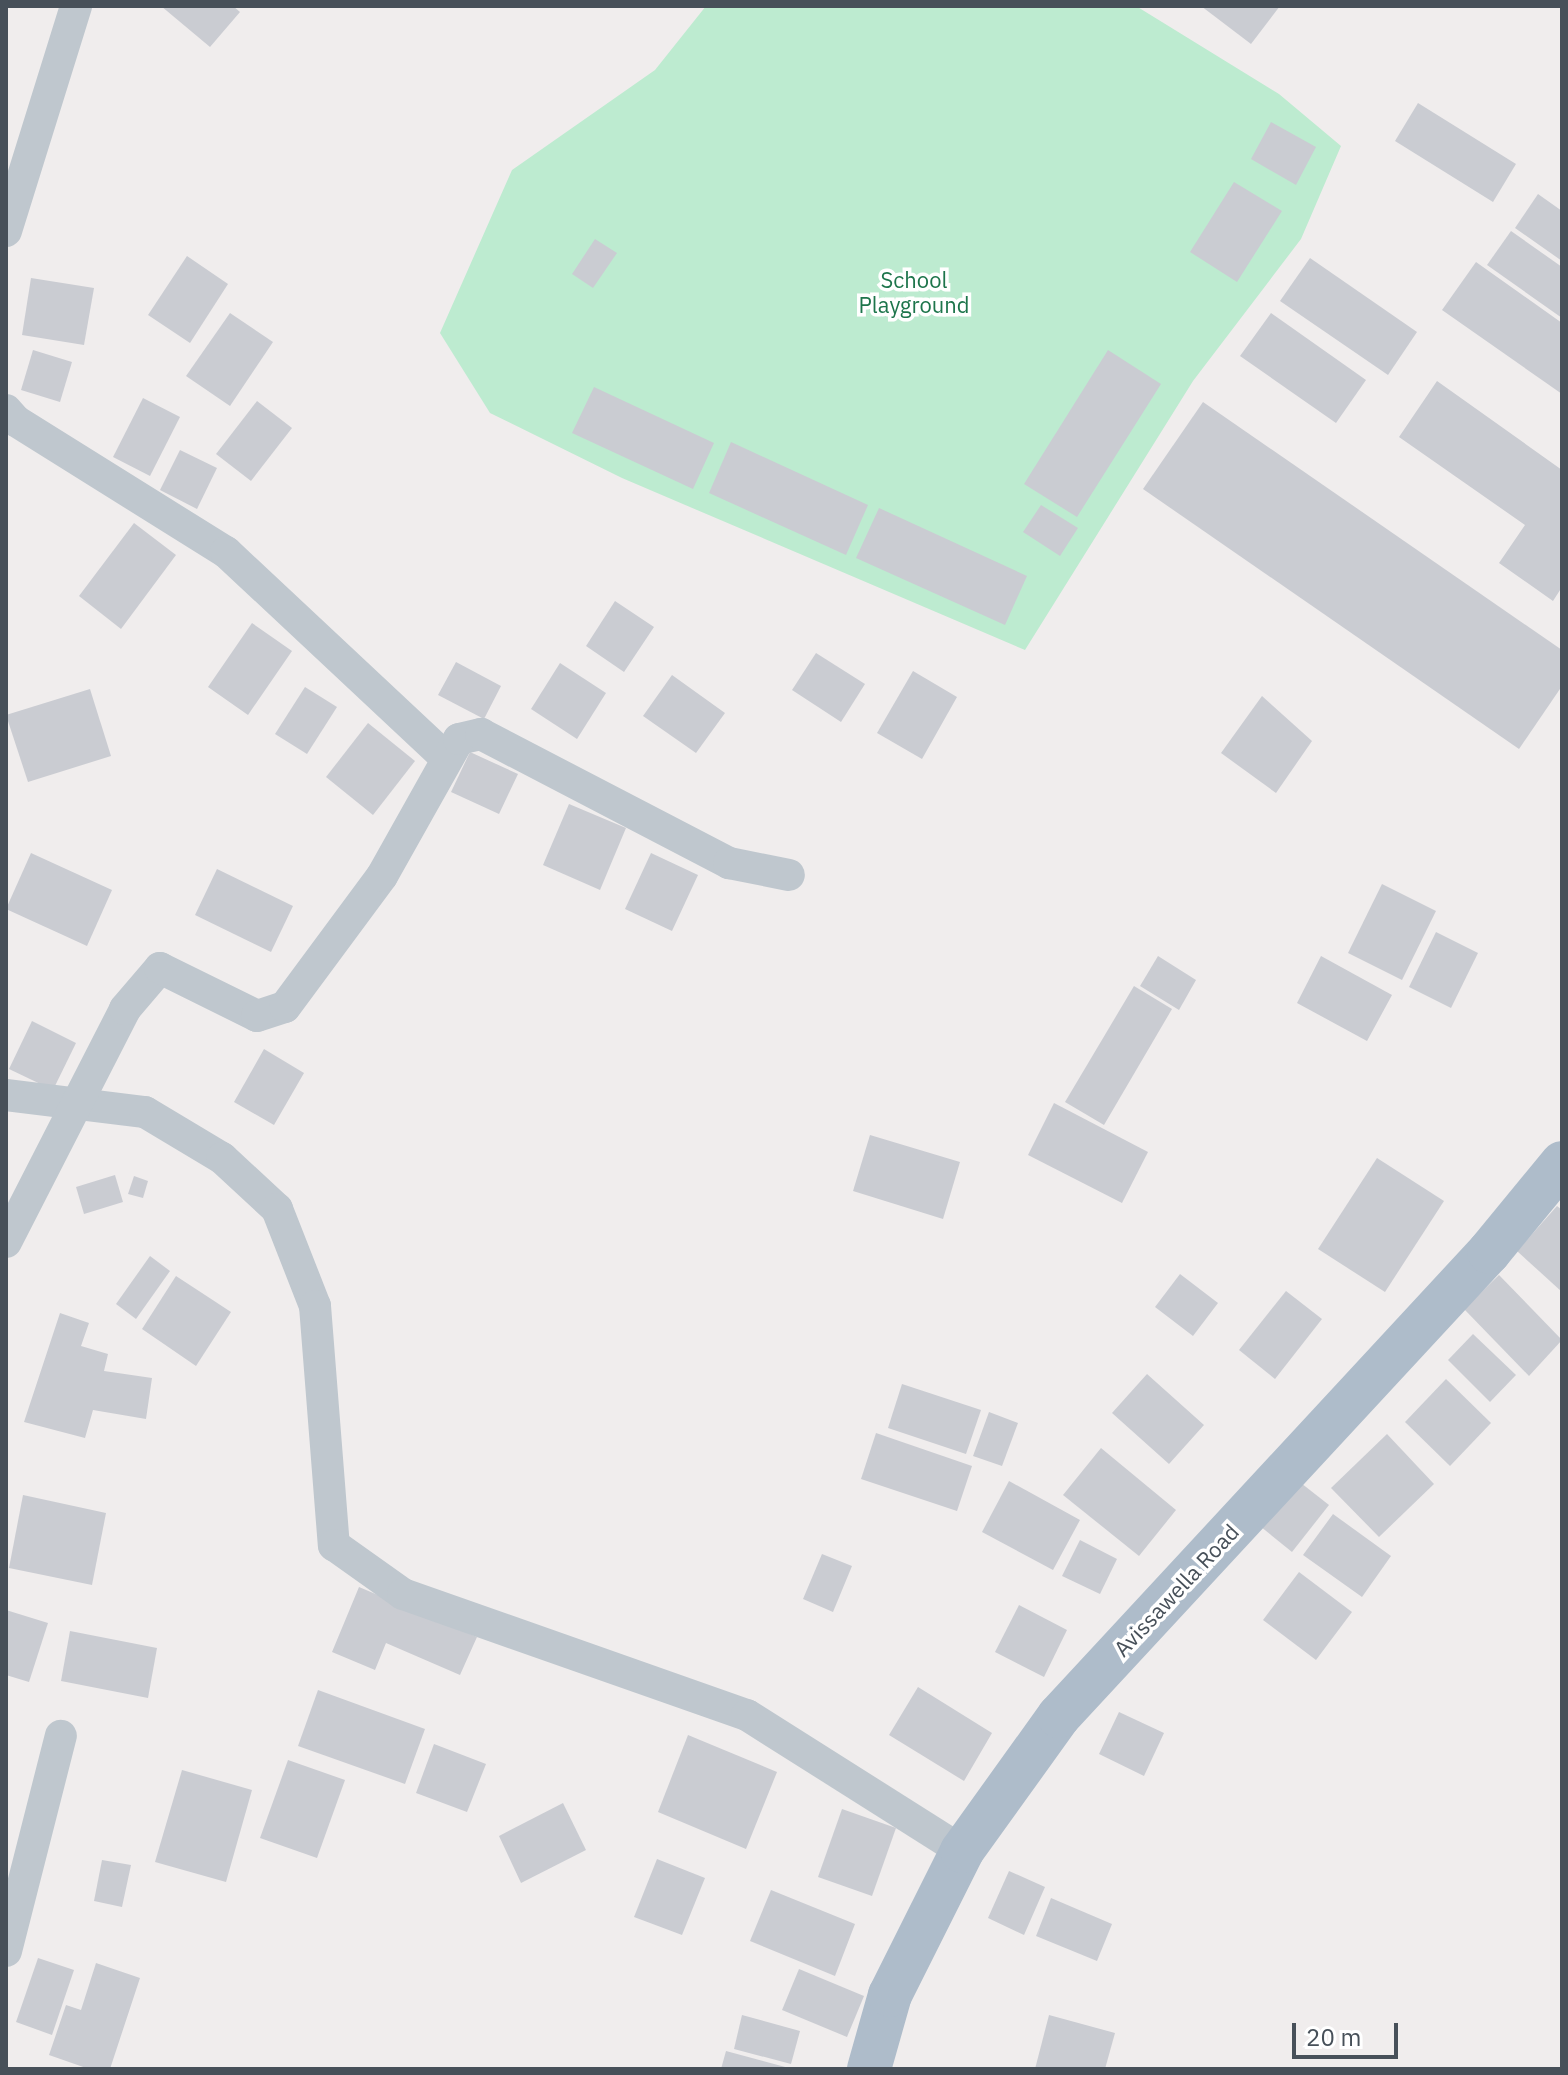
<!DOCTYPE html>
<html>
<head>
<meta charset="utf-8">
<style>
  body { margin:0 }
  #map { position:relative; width:1568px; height:2075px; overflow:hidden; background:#f0eded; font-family:"IBM Plex Sans",sans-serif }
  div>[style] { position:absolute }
  .green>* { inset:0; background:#bdebd0 }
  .building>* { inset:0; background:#caccd2 }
  .street>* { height:32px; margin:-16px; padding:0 16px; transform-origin:16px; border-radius:16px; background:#bfc7ce }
  .primary>* { height:44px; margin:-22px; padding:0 22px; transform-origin:22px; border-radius:22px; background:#aebcca }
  span { translate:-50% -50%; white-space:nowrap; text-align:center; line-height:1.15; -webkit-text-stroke:7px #fff; paint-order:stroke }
  .park-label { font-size:22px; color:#1d754b }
  .street-label { font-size:22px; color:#475059 }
  .frame { position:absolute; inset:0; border:8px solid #475059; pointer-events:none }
  .scale { position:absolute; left:1292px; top:2023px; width:106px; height:36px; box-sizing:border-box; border:4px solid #475059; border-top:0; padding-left:10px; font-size:24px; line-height:28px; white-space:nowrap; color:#475059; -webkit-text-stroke:6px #fff; paint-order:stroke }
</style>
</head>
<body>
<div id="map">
  <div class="green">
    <i style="clip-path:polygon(706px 6px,1136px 6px,1279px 94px,1341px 146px,1301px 239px,1193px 381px,1025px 650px,622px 478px,490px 413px,440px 333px,512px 170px,655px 70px)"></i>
  </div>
  <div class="building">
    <i style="clip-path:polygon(161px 6px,233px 6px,240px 12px,210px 47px)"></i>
    <i style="clip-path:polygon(1201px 6px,1280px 6px,1251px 44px)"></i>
    <i style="clip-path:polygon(1418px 103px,1516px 164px,1493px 202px,1395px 141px)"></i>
    <i style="clip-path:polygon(1271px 122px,1316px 147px,1296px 185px,1251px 159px)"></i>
    <i style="clip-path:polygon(1234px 182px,1282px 211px,1237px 282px,1190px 252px)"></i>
    <i style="clip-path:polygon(1538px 194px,1562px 211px,1562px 261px,1515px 228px)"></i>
    <i style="clip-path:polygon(1511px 231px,1562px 267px,1562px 318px,1487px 265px)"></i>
    <i style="clip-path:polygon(595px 239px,617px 253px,593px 288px,572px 274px)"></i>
    <i style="clip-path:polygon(187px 256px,228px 284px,190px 343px,148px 315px)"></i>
    <i style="clip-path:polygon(1310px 258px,1417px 332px,1388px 375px,1280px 301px)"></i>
    <i style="clip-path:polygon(1476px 262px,1562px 323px,1562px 394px,1442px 310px)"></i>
    <i style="clip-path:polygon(31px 278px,94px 288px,84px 345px,22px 335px)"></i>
    <i style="clip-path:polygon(230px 313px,273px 342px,230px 406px,186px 376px)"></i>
    <i style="clip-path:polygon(1271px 313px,1366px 380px,1336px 423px,1240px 356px)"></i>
    <i style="clip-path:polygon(33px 350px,72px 362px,60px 402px,21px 390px)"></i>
    <i style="clip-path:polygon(1108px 350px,1161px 384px,1077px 517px,1024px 484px)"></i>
    <i style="clip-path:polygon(1437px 381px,1562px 470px,1562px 587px,1553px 601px,1499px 563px,1525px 525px,1399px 437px)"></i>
    <i style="clip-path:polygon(594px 387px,714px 443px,693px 489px,572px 433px)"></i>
    <i style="clip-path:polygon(143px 398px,180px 417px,150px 476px,113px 457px)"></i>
    <i style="clip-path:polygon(257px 401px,292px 428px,251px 481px,216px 454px)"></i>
    <i style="clip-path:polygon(1203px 402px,1562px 650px,1562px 686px,1519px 749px,1143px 489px)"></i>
    <i style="clip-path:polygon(731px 442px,868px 505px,846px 555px,709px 493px)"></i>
    <i style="clip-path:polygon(180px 450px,217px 468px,197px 509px,160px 490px)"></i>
    <i style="clip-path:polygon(1041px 505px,1078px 528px,1060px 556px,1023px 532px)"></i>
    <i style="clip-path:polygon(879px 508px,1027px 576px,1005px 625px,856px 558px)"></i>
    <i style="clip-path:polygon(134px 523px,176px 555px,121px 629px,79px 596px)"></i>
    <i style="clip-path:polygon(615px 601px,654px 627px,624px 672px,586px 646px)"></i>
    <i style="clip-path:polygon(252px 623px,292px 651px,248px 715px,208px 687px)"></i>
    <i style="clip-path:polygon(816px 653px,865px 684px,841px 722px,792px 690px)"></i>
    <i style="clip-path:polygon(456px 662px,501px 686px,484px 719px,438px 695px)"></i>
    <i style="clip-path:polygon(560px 663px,606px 693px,577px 739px,531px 709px)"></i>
    <i style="clip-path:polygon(913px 671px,957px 697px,922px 759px,877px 733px)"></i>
    <i style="clip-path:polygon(672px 675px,725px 713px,696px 753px,643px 716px)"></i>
    <i style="clip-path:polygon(305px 687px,337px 707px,307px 754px,275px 734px)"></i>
    <i style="clip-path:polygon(90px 689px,111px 756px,28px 782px,6px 715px)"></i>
    <i style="clip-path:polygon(1262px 696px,1312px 741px,1276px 793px,1221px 753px)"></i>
    <i style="clip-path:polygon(368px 723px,415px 761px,373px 815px,326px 777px)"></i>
    <i style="clip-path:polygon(470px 752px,518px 774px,499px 814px,451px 792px)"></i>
    <i style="clip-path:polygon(569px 804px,626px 828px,600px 890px,543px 865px)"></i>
    <i style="clip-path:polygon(31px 853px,112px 890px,87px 946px,6px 909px)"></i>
    <i style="clip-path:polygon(651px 853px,698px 875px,672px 931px,625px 909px)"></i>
    <i style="clip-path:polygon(217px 869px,293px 906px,271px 952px,195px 915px)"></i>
    <i style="clip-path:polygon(1382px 884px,1436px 911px,1402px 980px,1348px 953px)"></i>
    <i style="clip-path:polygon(1436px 932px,1478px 953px,1451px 1008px,1409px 987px)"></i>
    <i style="clip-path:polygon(1158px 956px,1196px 980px,1179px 1010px,1140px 986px)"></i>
    <i style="clip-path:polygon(1321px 956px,1392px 995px,1367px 1041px,1297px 1003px)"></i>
    <i style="clip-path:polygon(1134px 986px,1172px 1009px,1104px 1125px,1065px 1102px)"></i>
    <i style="clip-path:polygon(32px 1021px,76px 1043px,53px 1090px,9px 1069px)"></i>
    <i style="clip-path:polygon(264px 1049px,304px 1073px,274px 1125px,234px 1102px)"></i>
    <i style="clip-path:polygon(1054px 1103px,1148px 1152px,1122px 1203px,1028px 1155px)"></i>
    <i style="clip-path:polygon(870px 1135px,960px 1162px,943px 1219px,853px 1191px)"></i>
    <i style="clip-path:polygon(1377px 1158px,1444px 1201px,1385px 1292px,1318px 1249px)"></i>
    <i style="clip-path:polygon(115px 1175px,123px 1202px,84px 1214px,76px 1187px)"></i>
    <i style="clip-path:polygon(134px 1176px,148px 1181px,143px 1198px,128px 1194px)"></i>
    <i style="clip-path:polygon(1557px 1206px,1562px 1210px,1562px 1292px,1517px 1251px)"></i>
    <i style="clip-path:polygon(150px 1256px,170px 1271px,136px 1319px,116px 1304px)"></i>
    <i style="clip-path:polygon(1180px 1274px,1218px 1303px,1193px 1336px,1155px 1307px)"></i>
    <i style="clip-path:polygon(1499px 1275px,1562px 1340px,1529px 1376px,1464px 1309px)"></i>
    <i style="clip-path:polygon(176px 1276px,231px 1312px,196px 1366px,142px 1329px)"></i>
    <i style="clip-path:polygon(1286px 1291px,1322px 1319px,1275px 1379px,1239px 1350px)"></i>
    <i style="clip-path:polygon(60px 1313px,89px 1323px,81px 1346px,108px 1354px,104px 1371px,152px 1378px,146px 1419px,93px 1410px,85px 1438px,24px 1422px)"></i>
    <i style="clip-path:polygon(1473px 1334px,1516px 1375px,1490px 1402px,1448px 1360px)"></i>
    <i style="clip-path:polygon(1147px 1374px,1204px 1425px,1169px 1464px,1112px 1413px)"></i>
    <i style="clip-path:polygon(1446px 1379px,1491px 1423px,1450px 1466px,1405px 1422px)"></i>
    <i style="clip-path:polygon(902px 1384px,981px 1410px,966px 1454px,888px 1428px)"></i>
    <i style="clip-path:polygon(989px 1412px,1018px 1423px,1002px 1466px,973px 1456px)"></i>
    <i style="clip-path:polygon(876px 1433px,972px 1466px,957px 1511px,861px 1479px)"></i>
    <i style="clip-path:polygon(1387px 1434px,1434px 1484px,1379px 1537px,1331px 1488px)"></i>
    <i style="clip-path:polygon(1101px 1448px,1176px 1510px,1139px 1556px,1063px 1495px)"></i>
    <i style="clip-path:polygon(1292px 1476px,1329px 1505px,1292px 1552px,1255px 1522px)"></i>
    <i style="clip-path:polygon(1009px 1481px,1080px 1520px,1053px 1570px,982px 1532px)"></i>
    <i style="clip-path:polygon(23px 1495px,106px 1513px,92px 1585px,9px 1568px)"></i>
    <i style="clip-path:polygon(1333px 1514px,1391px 1556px,1362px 1597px,1303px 1555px)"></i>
    <i style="clip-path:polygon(1080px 1540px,1117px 1559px,1100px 1594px,1062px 1576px)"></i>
    <i style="clip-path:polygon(822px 1554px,852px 1566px,833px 1612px,803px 1599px)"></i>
    <i style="clip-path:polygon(1299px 1572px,1352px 1612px,1316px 1660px,1263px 1620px)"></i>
    <i style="clip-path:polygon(359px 1587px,477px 1637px,460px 1675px,386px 1643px,375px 1670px,332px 1652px)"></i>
    <i style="clip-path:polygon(1019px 1605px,1067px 1630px,1044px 1677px,995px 1652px)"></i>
    <i style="clip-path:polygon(6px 1610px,48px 1623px,29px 1682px,6px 1675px)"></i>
    <i style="clip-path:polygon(70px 1631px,157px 1648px,148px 1698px,61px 1681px)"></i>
    <i style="clip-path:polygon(918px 1687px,992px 1733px,964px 1781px,889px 1735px)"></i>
    <i style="clip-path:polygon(318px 1690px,425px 1729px,405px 1784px,298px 1746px)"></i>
    <i style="clip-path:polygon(1119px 1712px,1164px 1733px,1144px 1776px,1099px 1754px)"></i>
    <i style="clip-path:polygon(688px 1735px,777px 1772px,746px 1849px,658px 1812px)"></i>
    <i style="clip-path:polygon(434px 1744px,486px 1764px,467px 1812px,416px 1793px)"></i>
    <i style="clip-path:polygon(288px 1760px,345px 1780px,317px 1858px,260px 1838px)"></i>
    <i style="clip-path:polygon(182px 1770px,252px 1790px,226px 1882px,155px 1862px)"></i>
    <i style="clip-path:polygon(563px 1803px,586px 1850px,521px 1883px,499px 1836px)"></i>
    <i style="clip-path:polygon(842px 1809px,896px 1828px,872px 1896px,818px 1877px)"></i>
    <i style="clip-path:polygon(657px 1859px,705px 1878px,682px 1935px,634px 1917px)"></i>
    <i style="clip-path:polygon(102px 1860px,131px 1865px,122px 1907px,94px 1901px)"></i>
    <i style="clip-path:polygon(1009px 1871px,1045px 1887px,1024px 1935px,988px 1918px)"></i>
    <i style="clip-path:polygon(771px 1890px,855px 1924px,835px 1976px,750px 1941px)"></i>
    <i style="clip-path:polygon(1051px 1898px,1112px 1924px,1097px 1961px,1036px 1936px)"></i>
    <i style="clip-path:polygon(38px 1958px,74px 1970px,52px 2035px,16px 2022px)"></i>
    <i style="clip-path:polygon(96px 1963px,140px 1978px,110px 2069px,89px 2069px,49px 2055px,66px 2005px,81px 2010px)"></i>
    <i style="clip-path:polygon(799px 1969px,864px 1996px,847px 2037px,782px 2010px)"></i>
    <i style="clip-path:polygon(742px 2015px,800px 2031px,791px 2064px,734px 2049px)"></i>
    <i style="clip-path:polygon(1049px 2015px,1115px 2033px,1105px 2069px,1035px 2069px)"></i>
    <i style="clip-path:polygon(726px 2051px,789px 2068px,789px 2069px,721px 2069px)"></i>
  </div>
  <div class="street">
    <i style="left:6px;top:231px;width:236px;rotate:-72.7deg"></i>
    <i style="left:6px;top:410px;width:15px;rotate:48deg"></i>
    <i style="left:16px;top:421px;width:248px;rotate:32deg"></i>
    <i style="left:226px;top:552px;width:301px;rotate:43.1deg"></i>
    <i style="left:6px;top:1095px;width:140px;rotate:7deg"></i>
    <i style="left:145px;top:1112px;width:90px;rotate:30.9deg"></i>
    <i style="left:222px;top:1158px;width:75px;rotate:42.8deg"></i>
    <i style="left:277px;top:1209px;width:104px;rotate:68.6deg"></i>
    <i style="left:315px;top:1306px;width:240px;rotate:85.5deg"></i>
    <i style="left:334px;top:1545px;width:85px;rotate:35.4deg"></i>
    <i style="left:403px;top:1594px;width:365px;rotate:19.4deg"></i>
    <i style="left:747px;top:1715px;width:254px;rotate:32.3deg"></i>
    <i style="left:6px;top:1242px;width:262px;rotate:-62.9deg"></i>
    <i style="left:125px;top:1009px;width:54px;rotate:-49.5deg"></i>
    <i style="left:160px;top:968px;width:108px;rotate:26.3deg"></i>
    <i style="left:257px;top:1016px;width:29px;rotate:-18deg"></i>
    <i style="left:285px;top:1007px;width:163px;rotate:-53.5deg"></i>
    <i style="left:382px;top:876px;width:157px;rotate:-60.7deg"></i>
    <i style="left:459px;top:739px;width:23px;rotate:-13deg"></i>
    <i style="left:481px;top:734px;width:280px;rotate:27.5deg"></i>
    <i style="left:729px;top:863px;width:61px;rotate:11.3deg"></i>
    <i style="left:6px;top:1951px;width:222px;rotate:-75.7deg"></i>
  </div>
  <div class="primary">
    <i style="left:869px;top:2069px;width:77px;rotate:-74.2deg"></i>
    <i style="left:890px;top:1995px;width:161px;rotate:-63.4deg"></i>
    <i style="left:962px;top:1851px;width:166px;rotate:-54.3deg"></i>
    <i style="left:1059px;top:1716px;width:633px;rotate:-47.18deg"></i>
    <i style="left:1489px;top:1252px;width:115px;rotate:-50.6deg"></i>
  </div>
  <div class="park-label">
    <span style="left:914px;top:292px">School<br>Playground</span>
  </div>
  <div class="street-label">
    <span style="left:1176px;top:1590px;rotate:-47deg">Avissawella Road</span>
  </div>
  <div class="frame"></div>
  <div class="scale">20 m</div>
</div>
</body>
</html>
